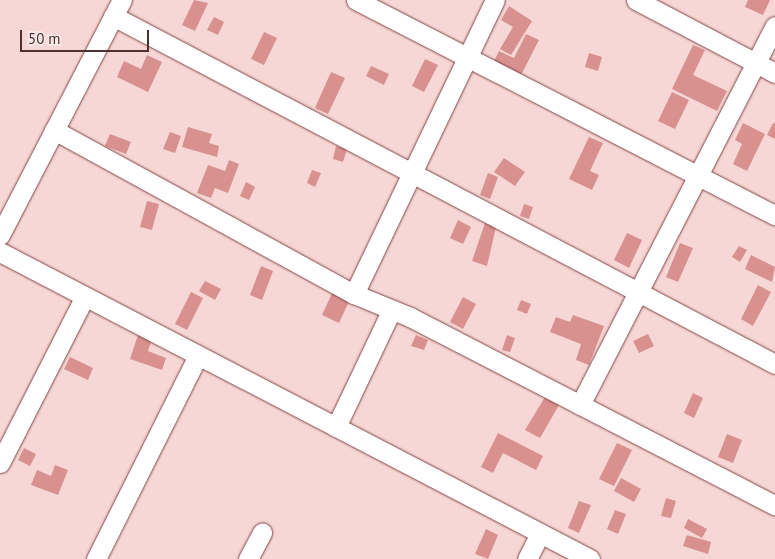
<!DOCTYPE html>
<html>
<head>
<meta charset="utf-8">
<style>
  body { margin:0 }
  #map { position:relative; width:775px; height:559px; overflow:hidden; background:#f6d7d5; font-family:"PT Sans",sans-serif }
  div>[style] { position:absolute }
  .building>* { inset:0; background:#d8918f }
  .roads { filter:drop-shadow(0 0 1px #844445) drop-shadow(0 0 1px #844445) }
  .street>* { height:19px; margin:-9.5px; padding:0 9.5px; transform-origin:9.5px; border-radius:9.5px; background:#fff }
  span { translate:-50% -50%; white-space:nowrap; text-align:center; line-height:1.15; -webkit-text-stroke:4px #f8e8e7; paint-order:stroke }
  .scale { position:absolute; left:20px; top:30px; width:129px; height:22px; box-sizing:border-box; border:2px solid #4d302f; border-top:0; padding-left:6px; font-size:15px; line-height:18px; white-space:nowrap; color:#4d302f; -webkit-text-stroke:4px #f8e8e7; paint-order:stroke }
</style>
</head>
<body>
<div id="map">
  <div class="building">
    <i style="clip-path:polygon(194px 0,208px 3px,195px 31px,182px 25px)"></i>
    <i style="clip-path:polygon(748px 0,770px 0,763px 15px,745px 7px)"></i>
    <i style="clip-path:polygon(509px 6px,532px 21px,511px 55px,500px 49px,513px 27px,501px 20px)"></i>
    <i style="clip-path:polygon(214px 17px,224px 22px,218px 35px,207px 30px)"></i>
    <i style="clip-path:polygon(264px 32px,277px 38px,264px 65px,251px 59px)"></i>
    <i style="clip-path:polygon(526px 34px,539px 40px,520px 77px,493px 63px,499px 51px,514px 58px)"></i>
    <i style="clip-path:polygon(693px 45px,705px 50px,693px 75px,727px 91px,717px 111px,672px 89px)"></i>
    <i style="clip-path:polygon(589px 53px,602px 57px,598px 71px,585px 67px)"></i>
    <i style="clip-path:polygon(147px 55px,162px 62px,148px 92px,117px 77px,124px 61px,141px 69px)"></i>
    <i style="clip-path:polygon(425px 59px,438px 65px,424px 92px,412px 86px)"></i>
    <i style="clip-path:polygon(371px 66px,389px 74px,384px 85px,366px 76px)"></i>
    <i style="clip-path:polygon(331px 72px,345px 78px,328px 114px,315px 108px)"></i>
    <i style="clip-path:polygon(672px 92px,689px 100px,675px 129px,658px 121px)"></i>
    <i style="clip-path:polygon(743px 123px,765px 134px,747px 171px,733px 164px,742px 144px,735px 140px)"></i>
    <i style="clip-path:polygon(773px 123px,775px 124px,775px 139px,767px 135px)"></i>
    <i style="clip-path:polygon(188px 127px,212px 134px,209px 143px,219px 146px,217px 157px,182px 147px)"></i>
    <i style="clip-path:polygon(170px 132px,181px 136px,175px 153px,163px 149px)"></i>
    <i style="clip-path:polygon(110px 134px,131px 142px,126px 154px,105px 146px)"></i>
    <i style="clip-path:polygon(589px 137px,603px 143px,590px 171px,599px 175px,592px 190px,569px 179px)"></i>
    <i style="clip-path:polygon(336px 146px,347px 149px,343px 162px,333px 159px)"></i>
    <i style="clip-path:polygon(504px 158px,525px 172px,515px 186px,494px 172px)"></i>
    <i style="clip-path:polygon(229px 160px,239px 164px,228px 193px,215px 188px,211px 198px,197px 193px,208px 165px,225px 171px)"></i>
    <i style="clip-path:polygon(312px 170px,321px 173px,315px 187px,307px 183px)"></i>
    <i style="clip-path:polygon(488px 173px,498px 177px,490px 199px,480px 195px)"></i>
    <i style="clip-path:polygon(246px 182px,255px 187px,249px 200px,240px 196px)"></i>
    <i style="clip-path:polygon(147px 201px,159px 204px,152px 230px,140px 227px)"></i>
    <i style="clip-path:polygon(524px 204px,533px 207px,529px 219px,520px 216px)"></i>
    <i style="clip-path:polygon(458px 220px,471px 227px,463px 244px,450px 238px)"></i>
    <i style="clip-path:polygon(485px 223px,496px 227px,487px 266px,472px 261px)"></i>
    <i style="clip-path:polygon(627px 233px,642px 240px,629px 268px,614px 260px)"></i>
    <i style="clip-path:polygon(680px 243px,693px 248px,678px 282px,666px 277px)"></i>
    <i style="clip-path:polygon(739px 246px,747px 250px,740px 262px,732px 257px)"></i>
    <i style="clip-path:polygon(751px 255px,775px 267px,772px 282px,745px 269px)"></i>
    <i style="clip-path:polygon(261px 266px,273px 271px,262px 300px,250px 295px)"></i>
    <i style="clip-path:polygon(205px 281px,221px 289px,215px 300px,199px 291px)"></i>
    <i style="clip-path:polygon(758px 285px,771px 292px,753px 326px,741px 319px)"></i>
    <i style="clip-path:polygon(334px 289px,351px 297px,339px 323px,322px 315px)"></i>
    <i style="clip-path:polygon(191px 292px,203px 298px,187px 330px,175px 324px)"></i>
    <i style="clip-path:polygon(463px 297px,476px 304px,463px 329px,450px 322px)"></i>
    <i style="clip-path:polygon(521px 300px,531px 304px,527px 314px,517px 310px)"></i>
    <i style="clip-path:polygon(573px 315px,604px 326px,589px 365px,576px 360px,581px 344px,550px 332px,556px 317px,570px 322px)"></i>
    <i style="clip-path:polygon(648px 334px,654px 346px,639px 353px,633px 341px)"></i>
    <i style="clip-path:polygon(138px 335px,152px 339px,148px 351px,166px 358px,162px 370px,130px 359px)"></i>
    <i style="clip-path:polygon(416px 335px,428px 340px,424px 350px,411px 346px)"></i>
    <i style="clip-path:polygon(507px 335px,515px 338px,510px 352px,502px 350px)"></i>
    <i style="clip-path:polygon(70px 357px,93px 368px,88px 380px,64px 369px)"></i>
    <i style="clip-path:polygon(693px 393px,703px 398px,694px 418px,684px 413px)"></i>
    <i style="clip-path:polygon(545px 397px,559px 405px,540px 438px,525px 430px)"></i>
    <i style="clip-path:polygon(498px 433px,543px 456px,536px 470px,503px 453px,493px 473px,481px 467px)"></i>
    <i style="clip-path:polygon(727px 434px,742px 440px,733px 463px,718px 457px)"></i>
    <i style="clip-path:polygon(617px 443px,632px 450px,614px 486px,599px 479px)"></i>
    <i style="clip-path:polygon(24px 448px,36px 454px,30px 466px,18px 460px)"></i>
    <i style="clip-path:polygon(55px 465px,68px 470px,58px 495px,31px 485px,37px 470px,51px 476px)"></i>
    <i style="clip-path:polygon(621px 478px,641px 489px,634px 502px,614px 491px)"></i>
    <i style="clip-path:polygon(666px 498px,676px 501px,671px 518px,661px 516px)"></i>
    <i style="clip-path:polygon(579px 501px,591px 505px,579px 533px,568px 528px)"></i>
    <i style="clip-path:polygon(615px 510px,626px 514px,618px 534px,607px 529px)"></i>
    <i style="clip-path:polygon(688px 519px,707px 529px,702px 538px,684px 528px)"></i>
    <i style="clip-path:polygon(486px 529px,498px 535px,488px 559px,475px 554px)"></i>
    <i style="clip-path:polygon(687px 535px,711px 542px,708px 554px,683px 546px)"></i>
  </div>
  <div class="roads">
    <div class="street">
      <i style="left:356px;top:0;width:471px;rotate:27.2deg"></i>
      <i style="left:636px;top:0;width:157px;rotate:27.7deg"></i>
      <i style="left:113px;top:16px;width:748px;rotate:27.73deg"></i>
      <i style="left:54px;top:130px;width:342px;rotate:28.7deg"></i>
      <i style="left:354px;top:294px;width:61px;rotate:22.3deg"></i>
      <i style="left:410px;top:317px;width:411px;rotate:27.3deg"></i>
      <i style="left:0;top:235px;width:265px;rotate:-62.6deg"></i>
      <i style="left:0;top:252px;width:665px;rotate:27.49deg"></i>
      <i style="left:354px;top:294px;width:326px;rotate:-64.4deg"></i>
      <i style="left:580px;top:405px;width:426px;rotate:-62.8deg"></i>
      <i style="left:336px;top:427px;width:128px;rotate:-64.6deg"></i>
      <i style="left:0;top:463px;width:187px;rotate:-63deg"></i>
      <i style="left:96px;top:559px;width:228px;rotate:-63.4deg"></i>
      <i style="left:248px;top:559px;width:30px;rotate:-62deg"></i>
      <i style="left:527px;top:559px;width:29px;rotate:-63deg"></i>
    </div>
  </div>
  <div class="scale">50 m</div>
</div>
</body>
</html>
